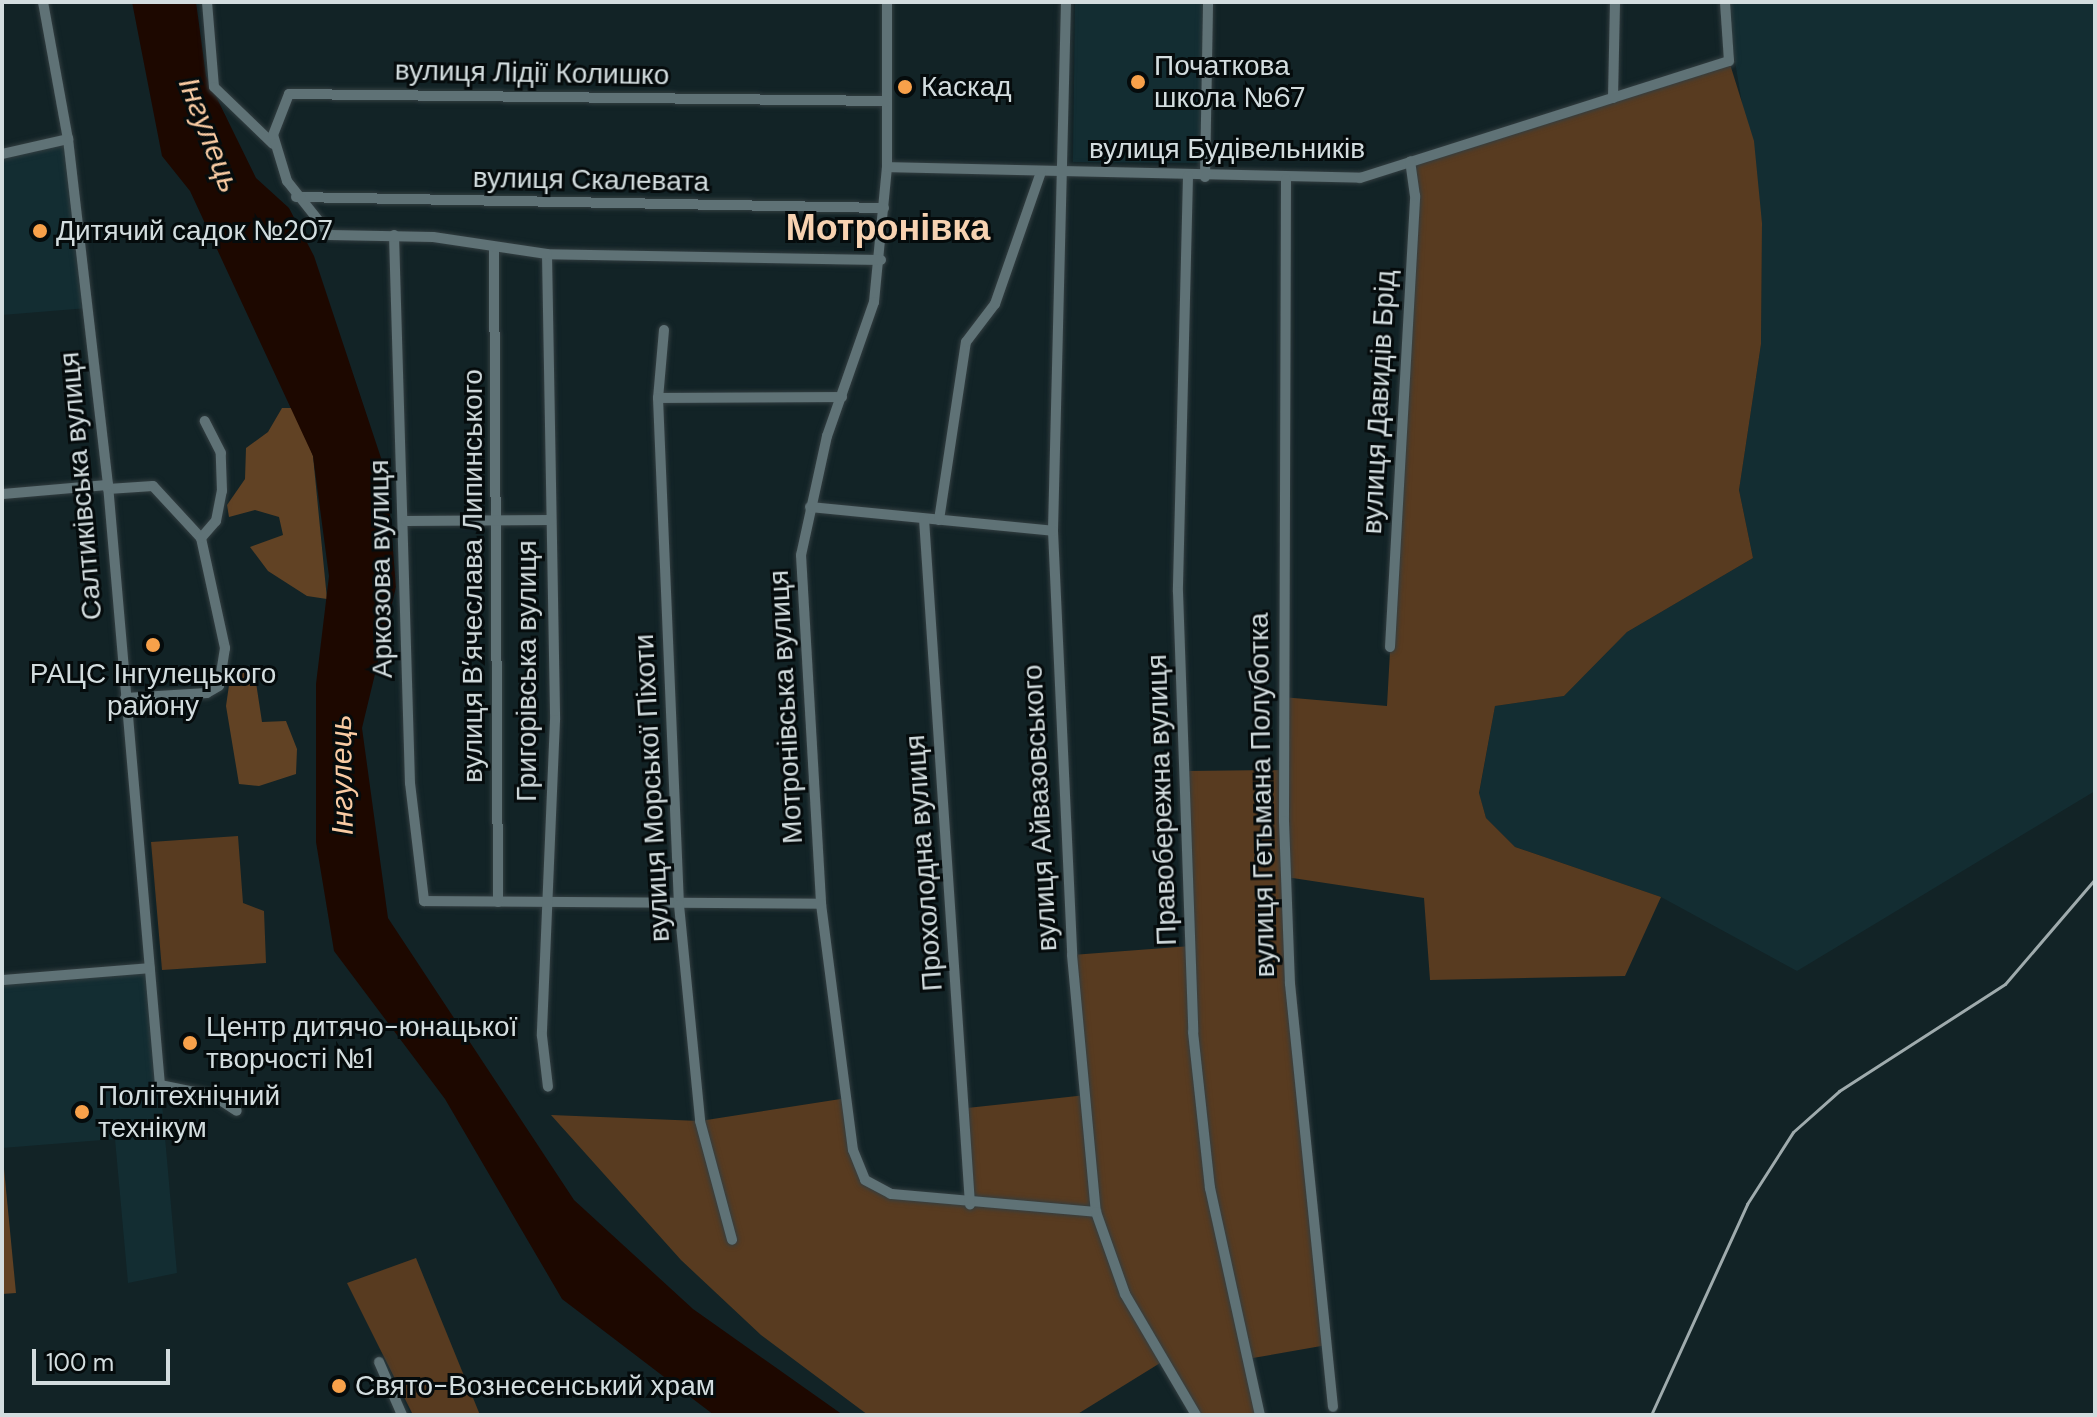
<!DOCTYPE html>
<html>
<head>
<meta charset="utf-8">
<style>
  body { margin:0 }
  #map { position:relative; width:2097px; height:1417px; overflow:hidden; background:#122326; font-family:"DM Sans",sans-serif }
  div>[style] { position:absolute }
  .built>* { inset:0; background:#132d32 }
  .green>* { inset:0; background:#583b20 }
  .forest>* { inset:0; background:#614224 }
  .water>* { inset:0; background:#1d0800 }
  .roads { filter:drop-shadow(0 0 2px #333e41) drop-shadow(0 0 2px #333e41) }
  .minor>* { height:10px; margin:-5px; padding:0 5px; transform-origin:5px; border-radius:5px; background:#5f7276 }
  .rail>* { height:3px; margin:-1.5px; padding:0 1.5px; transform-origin:1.5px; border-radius:1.5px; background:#9fabad }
  .dots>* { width:22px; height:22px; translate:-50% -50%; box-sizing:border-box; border:4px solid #050b0c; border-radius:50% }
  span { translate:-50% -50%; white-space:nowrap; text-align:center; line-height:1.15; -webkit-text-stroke:6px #050b0c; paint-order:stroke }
  .poi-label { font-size:28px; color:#d3dddf }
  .left { translate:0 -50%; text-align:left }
  .street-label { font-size:28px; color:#d3dddf }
  .water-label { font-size:30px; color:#f9cba3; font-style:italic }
  .district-label { font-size:36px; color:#f7d2b1; font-weight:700 }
  .frame { position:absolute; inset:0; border:4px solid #d3dddf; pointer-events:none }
  .scale { position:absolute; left:32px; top:1349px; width:138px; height:36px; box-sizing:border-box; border:4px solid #d3dddf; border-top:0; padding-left:10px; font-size:24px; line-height:28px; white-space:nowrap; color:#d3dddf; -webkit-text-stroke:6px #050b0c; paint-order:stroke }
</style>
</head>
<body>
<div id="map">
  <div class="built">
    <i style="clip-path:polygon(1075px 2px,1203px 2px,1201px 163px,1073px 162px)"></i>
    <i style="clip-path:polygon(1725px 2px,2095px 2px,2095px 791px,1797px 971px,1661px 897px,1515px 847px,1486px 818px,1479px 794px,1495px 706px,1564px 696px,1627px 632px,1753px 558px,1739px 490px,1761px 344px,1762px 223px)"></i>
    <i style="clip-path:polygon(68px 139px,88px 308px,2px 315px,2px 154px)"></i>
    <i style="clip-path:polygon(150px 968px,177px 1273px,128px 1283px,115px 1139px,2px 1148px,2px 980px)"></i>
  </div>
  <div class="green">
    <i style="clip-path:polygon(1729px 61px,1754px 141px,1762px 223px,1761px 344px,1739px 490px,1753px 558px,1627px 632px,1564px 696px,1495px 706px,1479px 793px,1486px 818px,1515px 847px,1661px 897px,1625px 976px,1430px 980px,1424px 898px,1286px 877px,1327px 1345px,1247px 1359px,1260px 1415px,1196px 1415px,1165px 1360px,1076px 1415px,868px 1415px,761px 1335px,681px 1260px,551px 1115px,700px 1121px,847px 1098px,856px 1164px,874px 1187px,970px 1204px,967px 1108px,1086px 1095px,1072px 955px,1191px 946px,1185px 771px,1283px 770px,1282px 697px,1387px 706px,1415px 196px,1410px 161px)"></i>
    <i style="clip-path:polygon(238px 836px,243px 903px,264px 911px,266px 963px,162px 970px,151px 842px)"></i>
    <i style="clip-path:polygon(416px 1258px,480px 1415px,413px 1415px,347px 1283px)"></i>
  </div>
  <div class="forest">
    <i style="clip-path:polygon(282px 408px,296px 408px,313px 456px,327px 599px,307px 596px,268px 571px,250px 547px,283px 535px,279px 517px,255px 510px,229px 517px,227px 505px,245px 479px,246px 448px,268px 432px)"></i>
    <i style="clip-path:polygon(245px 671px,255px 676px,262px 722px,286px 721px,297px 749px,296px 774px,259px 786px,239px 784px,226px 706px,230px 678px)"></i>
    <i style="clip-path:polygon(2px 1148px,16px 1293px,2px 1294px)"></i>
  </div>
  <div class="water">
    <i style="clip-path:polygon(132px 2px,196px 2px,206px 76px,256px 178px,289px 208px,314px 256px,387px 476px,396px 587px,362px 728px,388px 918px,574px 1200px,693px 1309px,843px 1415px,714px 1415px,562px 1299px,445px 1099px,334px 951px,316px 842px,316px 684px,329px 576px,313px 456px,190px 191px,162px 156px)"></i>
  </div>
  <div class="roads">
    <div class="minor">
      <i style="left:43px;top:2px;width:139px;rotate:79.7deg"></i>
      <i style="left:68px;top:139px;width:348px;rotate:83.4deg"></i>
      <i style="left:108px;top:485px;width:602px;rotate:85.05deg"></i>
      <i style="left:160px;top:1085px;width:55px;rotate:11.5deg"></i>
      <i style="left:214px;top:1096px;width:27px;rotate:33deg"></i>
      <i style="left:207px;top:2px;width:85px;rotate:85.3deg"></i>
      <i style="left:214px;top:87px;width:82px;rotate:44deg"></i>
      <i style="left:887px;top:2px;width:165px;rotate:90deg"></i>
      <i style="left:887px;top:167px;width:136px;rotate:95.5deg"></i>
      <i style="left:874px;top:302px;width:142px;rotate:109.3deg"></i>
      <i style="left:827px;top:436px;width:122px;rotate:102.3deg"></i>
      <i style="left:801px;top:555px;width:350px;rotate:86.7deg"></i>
      <i style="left:821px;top:904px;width:248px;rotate:82.6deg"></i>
      <i style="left:853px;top:1150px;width:32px;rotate:68deg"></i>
      <i style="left:865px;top:1180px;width:30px;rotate:28deg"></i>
      <i style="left:891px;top:1194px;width:206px;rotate:5deg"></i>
      <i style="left:1066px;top:2px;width:529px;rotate:91.41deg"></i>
      <i style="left:1053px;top:531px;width:424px;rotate:87.4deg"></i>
      <i style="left:1072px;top:955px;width:258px;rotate:84.7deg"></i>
      <i style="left:1096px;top:1212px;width:87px;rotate:70.5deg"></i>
      <i style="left:1125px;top:1294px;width:140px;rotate:59.6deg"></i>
      <i style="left:1613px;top:98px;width:96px;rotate:-88.8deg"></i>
      <i style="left:2px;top:154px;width:68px;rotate:-12.8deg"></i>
      <i style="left:887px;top:167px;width:473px;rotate:1.3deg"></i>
      <i style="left:1360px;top:178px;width:387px;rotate:-17.6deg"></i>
      <i style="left:1729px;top:61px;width:59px;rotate:-93.9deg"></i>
      <i style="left:1188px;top:176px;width:416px;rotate:91.4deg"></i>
      <i style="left:1178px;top:592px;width:440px;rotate:88deg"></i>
      <i style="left:1193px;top:1032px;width:157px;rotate:83.8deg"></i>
      <i style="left:1210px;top:1188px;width:232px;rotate:77.6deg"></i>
      <i style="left:1205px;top:177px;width:175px;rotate:-89deg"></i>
      <i style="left:1286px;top:179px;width:642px;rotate:90.18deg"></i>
      <i style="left:1284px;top:821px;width:163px;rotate:87.9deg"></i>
      <i style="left:1290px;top:984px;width:425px;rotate:84.2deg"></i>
      <i style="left:296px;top:197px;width:588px;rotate:1.07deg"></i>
      <i style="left:394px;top:235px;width:548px;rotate:88.33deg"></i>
      <i style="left:410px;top:783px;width:119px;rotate:83.2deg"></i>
      <i style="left:424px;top:901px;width:397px;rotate:0.4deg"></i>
      <i style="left:494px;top:249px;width:653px;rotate:89.65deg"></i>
      <i style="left:547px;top:254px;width:466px;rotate:89deg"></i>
      <i style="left:555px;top:720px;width:316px;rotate:92.4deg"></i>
      <i style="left:542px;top:1036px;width:51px;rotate:83.3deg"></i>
      <i style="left:881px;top:260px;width:334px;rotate:-179deg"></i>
      <i style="left:547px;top:254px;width:115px;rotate:-171.5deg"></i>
      <i style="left:433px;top:237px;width:103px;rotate:-178.9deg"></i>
      <i style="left:330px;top:235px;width:69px;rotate:-128.5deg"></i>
      <i style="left:287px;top:181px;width:48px;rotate:-106.9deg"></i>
      <i style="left:273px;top:135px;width:44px;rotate:-68.7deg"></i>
      <i style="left:289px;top:94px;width:597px;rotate:0.67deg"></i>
      <i style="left:664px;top:330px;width:68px;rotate:95deg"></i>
      <i style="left:658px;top:398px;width:507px;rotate:87.63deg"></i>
      <i style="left:679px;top:905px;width:217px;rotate:84.4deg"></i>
      <i style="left:700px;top:1121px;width:123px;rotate:74.9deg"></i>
      <i style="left:658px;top:398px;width:184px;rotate:-0.3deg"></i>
      <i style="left:108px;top:489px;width:45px;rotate:-3.8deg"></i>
      <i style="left:153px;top:486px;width:71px;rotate:47.3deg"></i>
      <i style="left:201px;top:538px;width:113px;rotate:77.7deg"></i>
      <i style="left:225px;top:648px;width:38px;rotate:99deg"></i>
      <i style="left:219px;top:686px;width:14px;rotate:150deg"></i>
      <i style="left:207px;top:693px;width:82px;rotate:176.5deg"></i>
      <i style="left:2px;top:494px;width:106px;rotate:-4.9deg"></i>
      <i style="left:810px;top:507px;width:244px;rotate:5.6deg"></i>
      <i style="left:924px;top:519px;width:687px;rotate:86.16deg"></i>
      <i style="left:939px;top:520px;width:180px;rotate:-81.4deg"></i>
      <i style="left:966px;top:342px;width:48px;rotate:-52.7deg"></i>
      <i style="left:995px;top:304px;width:140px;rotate:-70.8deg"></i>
      <i style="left:406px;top:521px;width:145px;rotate:-0.4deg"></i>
      <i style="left:201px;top:538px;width:23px;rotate:-49deg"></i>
      <i style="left:216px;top:521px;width:31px;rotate:-79deg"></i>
      <i style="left:222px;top:491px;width:38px;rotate:-92deg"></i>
      <i style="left:221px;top:453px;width:36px;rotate:-117deg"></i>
      <i style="left:1390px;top:647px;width:452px;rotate:-86.8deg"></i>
      <i style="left:1415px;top:196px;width:35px;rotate:-98deg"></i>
      <i style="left:2px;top:980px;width:148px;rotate:-4.6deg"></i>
      <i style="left:379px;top:1362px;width:58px;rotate:66.5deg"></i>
    </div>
  </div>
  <div class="rail">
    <i style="left:1651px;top:1415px;width:232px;rotate:-65.5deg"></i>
    <i style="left:1747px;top:1204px;width:85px;rotate:-57.4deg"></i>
    <i style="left:1793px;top:1132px;width:62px;rotate:-41.7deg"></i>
    <i style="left:1839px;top:1091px;width:197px;rotate:-32.8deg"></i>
    <i style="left:2005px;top:984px;width:138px;rotate:-49.4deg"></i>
  </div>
  <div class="dots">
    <i style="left:1138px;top:82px;background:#f8a14a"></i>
    <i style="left:905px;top:87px;background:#f8a14a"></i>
    <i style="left:40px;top:231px;background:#f8a14a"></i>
    <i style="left:153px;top:645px;background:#f8a14a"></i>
    <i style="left:190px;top:1043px;background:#f8a14a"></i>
    <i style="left:82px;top:1112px;background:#f8a14a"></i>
    <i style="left:339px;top:1386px;background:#f8a14a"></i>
  </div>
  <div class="poi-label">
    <span class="left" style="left:1154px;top:82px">Початкова<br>школа №67</span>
    <span class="left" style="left:921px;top:87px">Каскад</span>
    <span class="left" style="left:56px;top:231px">Дитячий садок №207</span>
    <span style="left:153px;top:690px">РАЦС Інгулецького<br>району</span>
    <span class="left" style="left:206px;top:1043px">Центр дитячо-юнацької<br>творчості №1</span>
    <span class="left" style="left:98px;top:1112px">Політехнічний<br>технікум</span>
    <span class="left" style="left:355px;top:1386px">Свято-Вознесенський храм</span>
  </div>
  <div class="street-label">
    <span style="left:532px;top:73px;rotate:1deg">вулиця Лідії Колишко</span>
    <span style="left:1227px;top:149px">вулиця Будівельників</span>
    <span style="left:591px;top:180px;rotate:1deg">вулиця Скалевата</span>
    <span style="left:1379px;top:402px;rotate:-87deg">вулиця Давидів Брід</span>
    <span style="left:81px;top:486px;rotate:-95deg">Салтиківська вулиця</span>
    <span style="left:381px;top:569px;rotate:-91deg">Аркозова вулиця</span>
    <span style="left:473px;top:576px;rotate:-90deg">вулиця В’ячеслава Липинського</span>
    <span style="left:527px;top:671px;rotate:-90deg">Григорівська вулиця</span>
    <span style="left:786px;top:707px;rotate:-93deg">Мотронівська вулиця</span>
    <span style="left:652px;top:788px;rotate:-93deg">вулиця Морської Піхоти</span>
    <span style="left:1262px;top:795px;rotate:-91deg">вулиця Гетьмана Полуботка</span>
    <span style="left:1162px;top:800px;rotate:-92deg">Правобережна вулиця</span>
    <span style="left:1040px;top:808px;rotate:-93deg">вулиця Айвазовського</span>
    <span style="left:924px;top:863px;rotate:-94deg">Прохолодна вулиця</span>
  </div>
  <div class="water-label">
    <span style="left:209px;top:135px;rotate:69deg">Інгулець</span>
    <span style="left:342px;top:775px;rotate:-91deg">Інгулець</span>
  </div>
  <div class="district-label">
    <span style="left:888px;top:228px">Мотронівка</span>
  </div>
  <div class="frame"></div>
  <div class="scale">100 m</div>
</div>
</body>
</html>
